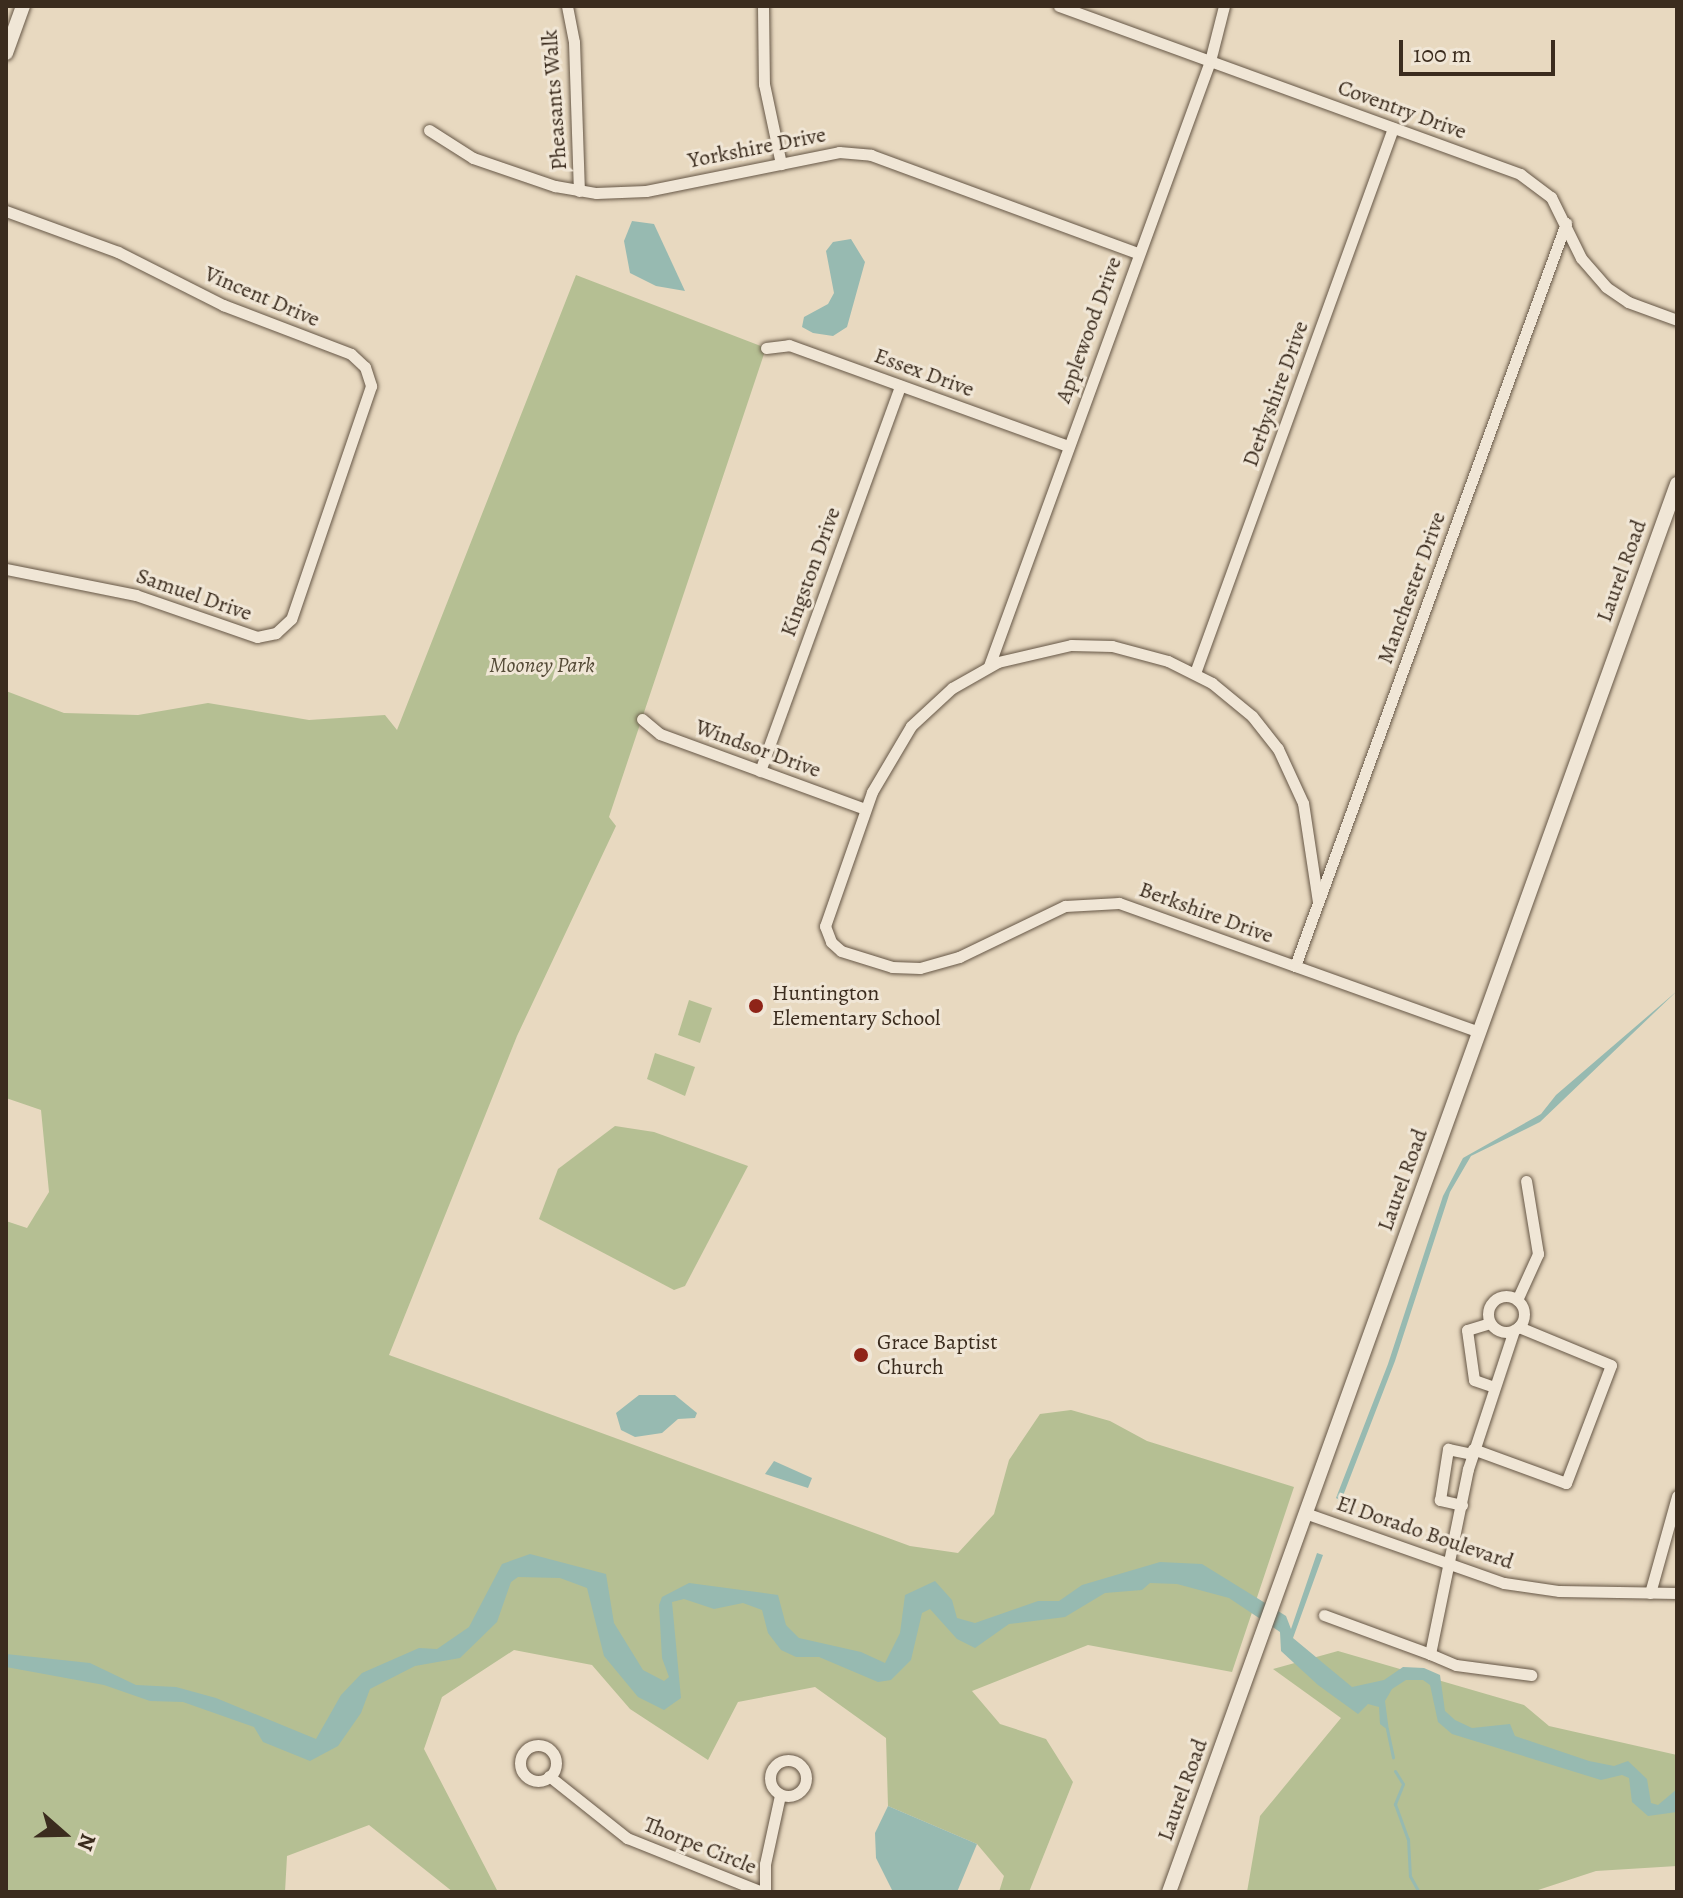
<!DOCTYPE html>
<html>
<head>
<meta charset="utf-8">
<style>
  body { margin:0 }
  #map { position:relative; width:1683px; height:1898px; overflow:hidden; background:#e8d9c0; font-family:Alegreya,serif }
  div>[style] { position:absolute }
  .green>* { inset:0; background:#b5bf93 }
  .water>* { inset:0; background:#97bab1 }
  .stream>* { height:3px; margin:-1.5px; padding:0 1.5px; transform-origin:1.5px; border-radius:1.5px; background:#97bab1 }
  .roads { filter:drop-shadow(0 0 2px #665746) drop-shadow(0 0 2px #665746) }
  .minor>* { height:11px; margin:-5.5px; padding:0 5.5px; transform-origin:5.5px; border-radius:5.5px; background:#f0e6d6 }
  .minor>.ring { margin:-5.5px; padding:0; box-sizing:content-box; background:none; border:11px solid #f0e6d6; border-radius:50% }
  .tertiary>* { height:14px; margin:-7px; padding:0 7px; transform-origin:7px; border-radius:7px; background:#f0e6d6 }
  .dots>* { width:22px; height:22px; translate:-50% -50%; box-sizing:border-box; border:4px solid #f0e6d6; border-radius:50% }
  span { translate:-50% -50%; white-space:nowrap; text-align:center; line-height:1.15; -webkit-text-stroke:6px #f0e6d6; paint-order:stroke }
  .street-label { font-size:22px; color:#3b2c1e }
  .park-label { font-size:22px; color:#534935; font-style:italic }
  .poi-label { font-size:22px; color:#3b2c1e }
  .left { translate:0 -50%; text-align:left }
  .frame { position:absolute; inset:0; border:8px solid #3b2c1e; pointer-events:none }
  .north { position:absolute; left:24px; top:1794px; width:80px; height:80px; -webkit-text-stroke:6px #f0e6d6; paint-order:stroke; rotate:110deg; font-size:22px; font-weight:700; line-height:32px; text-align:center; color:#3b2c1e }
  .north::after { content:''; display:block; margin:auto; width:28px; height:36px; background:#3b2c1e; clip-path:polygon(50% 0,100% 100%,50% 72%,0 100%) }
  .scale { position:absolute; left:1399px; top:40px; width:156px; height:36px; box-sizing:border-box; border:4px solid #3b2c1e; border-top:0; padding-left:10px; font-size:24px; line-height:28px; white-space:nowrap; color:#3b2c1e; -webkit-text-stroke:6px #f0e6d6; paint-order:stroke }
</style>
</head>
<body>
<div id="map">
  <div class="green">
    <i style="clip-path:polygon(576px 275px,766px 348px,609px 817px,616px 826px,517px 1036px,389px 1355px,910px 1546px,958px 1553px,994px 1514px,1009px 1460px,1040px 1414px,1071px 1410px,1110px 1421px,1147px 1441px,1294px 1487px,1232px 1672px,1088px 1645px,972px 1691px,1000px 1724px,1046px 1739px,1073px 1782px,1029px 1892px,999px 1892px,1004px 1876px,977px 1844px,888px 1806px,886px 1738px,815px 1687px,738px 1702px,708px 1760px,630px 1709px,592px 1665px,514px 1650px,442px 1697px,424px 1749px,498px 1892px,453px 1892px,369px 1825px,287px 1856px,285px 1892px,6px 1892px,6px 1221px,27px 1228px,49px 1192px,41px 1110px,6px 1098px,6px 691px,64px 713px,138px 715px,208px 703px,309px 720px,385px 715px,397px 730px)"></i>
    <i style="clip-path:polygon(689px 1000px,712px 1008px,700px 1043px,678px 1035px)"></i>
    <i style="clip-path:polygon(655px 1053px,695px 1067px,685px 1096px,647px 1079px)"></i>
    <i style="clip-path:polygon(615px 1126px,654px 1132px,748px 1166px,685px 1286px,674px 1290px,539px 1219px,558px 1169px)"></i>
    <i style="clip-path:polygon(1338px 1651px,1524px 1705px,1549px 1726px,1677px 1755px,1677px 1866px,1596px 1871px,1532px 1892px,1247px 1892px,1260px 1816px,1341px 1718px,1273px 1669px)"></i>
  </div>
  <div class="water">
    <i style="clip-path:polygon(632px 221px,654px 224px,685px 291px,656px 286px,630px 273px,624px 241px)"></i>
    <i style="clip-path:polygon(851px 239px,865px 262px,847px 327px,833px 336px,813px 333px,802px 327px,804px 317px,828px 304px,834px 293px,826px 251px,833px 242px)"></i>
    <i style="clip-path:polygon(1677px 991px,1540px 1122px,1471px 1156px,1450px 1192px,1395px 1361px,1341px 1501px,1336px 1498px,1388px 1364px,1443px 1196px,1463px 1158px,1541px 1114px,1556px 1095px)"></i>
    <i style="clip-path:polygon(639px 1395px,675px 1395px,697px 1413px,695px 1418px,678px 1419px,662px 1433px,635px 1437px,621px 1430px,616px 1413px)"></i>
    <i style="clip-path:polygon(774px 1461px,812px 1478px,808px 1488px,765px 1474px)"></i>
    <i style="clip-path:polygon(1317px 1553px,1323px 1555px,1293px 1638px,1352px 1687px,1384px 1680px,1403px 1667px,1424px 1668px,1440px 1675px,1445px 1711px,1455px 1720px,1472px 1728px,1510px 1724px,1515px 1736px,1589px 1761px,1614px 1766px,1628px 1761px,1647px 1779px,1651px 1803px,1658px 1805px,1677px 1789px,1677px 1812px,1648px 1816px,1632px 1802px,1629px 1778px,1622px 1775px,1601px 1780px,1452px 1734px,1438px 1722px,1430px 1685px,1423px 1680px,1406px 1680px,1392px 1689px,1385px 1701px,1389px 1731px,1380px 1724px,1379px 1707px,1368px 1704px,1358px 1714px,1318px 1685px,1281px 1651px,1280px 1632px,1229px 1598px,1177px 1584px,1150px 1583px,1142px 1590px,1105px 1593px,1065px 1617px,1009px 1624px,975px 1648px,957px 1639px,930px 1609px,922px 1613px,911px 1660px,891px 1680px,878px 1682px,819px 1657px,796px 1657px,781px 1650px,768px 1633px,762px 1610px,743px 1603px,714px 1609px,684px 1599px,672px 1602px,681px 1698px,664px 1710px,638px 1697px,604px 1656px,587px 1588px,560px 1578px,518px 1577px,511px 1582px,497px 1622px,460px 1658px,415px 1666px,370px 1689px,361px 1713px,338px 1746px,310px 1761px,263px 1742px,254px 1727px,183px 1702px,150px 1701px,104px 1685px,6px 1667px,6px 1654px,90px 1663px,136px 1685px,176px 1687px,216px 1698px,316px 1739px,341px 1695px,362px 1673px,419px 1648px,437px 1649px,469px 1627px,502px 1564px,530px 1554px,606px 1574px,614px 1623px,643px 1670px,664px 1681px,669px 1677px,662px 1658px,659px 1605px,662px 1597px,689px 1583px,778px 1595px,786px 1625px,799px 1638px,861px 1652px,885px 1663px,900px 1633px,905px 1595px,935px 1581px,952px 1600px,957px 1618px,975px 1623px,1038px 1601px,1059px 1601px,1082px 1585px,1160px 1562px,1202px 1564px,1286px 1616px,1291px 1629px)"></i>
    <i style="clip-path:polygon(888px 1806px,977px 1844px,957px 1892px,893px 1892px,876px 1858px,875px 1833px)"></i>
  </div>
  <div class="stream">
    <i style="left:1387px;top:1729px;width:29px;rotate:78deg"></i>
    <i style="left:1395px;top:1771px;width:15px;rotate:58deg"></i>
    <i style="left:1403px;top:1784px;width:22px;rotate:112deg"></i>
    <i style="left:1395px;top:1804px;width:37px;rotate:70deg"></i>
    <i style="left:1408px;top:1839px;width:37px;rotate:87deg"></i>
    <i style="left:1410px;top:1876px;width:18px;rotate:61deg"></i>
  </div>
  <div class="roads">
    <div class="minor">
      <i style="left:567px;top:6px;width:37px;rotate:79deg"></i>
      <i style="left:574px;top:42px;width:149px;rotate:88.1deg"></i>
      <i style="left:763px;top:6px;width:78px;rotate:89.3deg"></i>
      <i style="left:764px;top:84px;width:82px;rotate:78deg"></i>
      <i style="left:1059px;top:6px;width:491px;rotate:20deg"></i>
      <i style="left:1520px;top:174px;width:39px;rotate:37deg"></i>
      <i style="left:1551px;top:197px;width:68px;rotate:63.8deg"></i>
      <i style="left:1581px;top:258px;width:38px;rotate:49deg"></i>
      <i style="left:1606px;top:287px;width:27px;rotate:34deg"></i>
      <i style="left:1628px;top:302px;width:52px;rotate:20.2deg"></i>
      <i style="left:429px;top:130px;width:52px;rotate:32.5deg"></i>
      <i style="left:473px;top:158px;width:87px;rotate:18.9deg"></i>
      <i style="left:555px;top:186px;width:42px;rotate:9.7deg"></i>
      <i style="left:596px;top:193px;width:50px;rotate:-2.3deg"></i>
      <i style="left:646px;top:191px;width:197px;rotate:-11.4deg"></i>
      <i style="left:839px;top:152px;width:32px;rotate:5deg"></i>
      <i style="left:871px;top:155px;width:284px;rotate:20.2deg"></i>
      <i style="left:6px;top:211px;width:119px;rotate:20.1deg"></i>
      <i style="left:118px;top:252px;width:118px;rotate:26.8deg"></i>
      <i style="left:223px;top:305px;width:137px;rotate:20.9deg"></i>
      <i style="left:351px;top:354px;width:19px;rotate:43deg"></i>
      <i style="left:365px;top:367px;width:20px;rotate:72deg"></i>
      <i style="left:371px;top:386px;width:246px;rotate:108.9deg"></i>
      <i style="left:291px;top:619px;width:21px;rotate:137deg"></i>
      <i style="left:276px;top:633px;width:19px;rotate:168deg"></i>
      <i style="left:257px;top:637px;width:128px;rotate:-160.9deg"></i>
      <i style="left:136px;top:595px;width:133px;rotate:-168.7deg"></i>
      <i style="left:766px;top:348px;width:23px;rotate:-7deg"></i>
      <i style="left:789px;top:345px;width:297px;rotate:19.9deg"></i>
      <i style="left:989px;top:666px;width:644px;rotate:-69.93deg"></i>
      <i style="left:1210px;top:61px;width:57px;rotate:-75.7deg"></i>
      <i style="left:1195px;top:673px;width:580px;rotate:-70.03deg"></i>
      <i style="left:642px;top:719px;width:23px;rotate:40deg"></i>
      <i style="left:660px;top:734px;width:218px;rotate:20.1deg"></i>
      <i style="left:760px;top:771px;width:410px;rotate:-70deg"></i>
      <i style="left:1318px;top:902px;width:100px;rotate:-98.6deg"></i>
      <i style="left:1303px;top:803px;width:60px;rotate:-114.8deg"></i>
      <i style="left:1278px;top:749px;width:42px;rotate:-128.2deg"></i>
      <i style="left:1252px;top:716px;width:52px;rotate:-140.5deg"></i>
      <i style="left:1212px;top:683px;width:49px;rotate:-153.4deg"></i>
      <i style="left:1168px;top:661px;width:58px;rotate:-165deg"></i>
      <i style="left:1112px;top:646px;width:41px;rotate:-178.6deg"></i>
      <i style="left:1071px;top:645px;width:75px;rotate:166.9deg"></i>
      <i style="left:998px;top:662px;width:53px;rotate:150.5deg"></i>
      <i style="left:952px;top:688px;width:56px;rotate:137.2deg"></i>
      <i style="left:911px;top:726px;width:77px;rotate:120.6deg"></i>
      <i style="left:872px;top:792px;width:142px;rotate:109.3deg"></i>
      <i style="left:825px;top:926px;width:17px;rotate:69deg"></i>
      <i style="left:831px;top:942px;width:13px;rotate:42deg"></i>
      <i style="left:841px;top:951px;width:53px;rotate:17.4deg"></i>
      <i style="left:892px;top:967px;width:28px;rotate:2deg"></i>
      <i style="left:920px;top:968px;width:41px;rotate:-15.8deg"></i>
      <i style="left:959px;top:957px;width:118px;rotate:-25.7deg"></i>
      <i style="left:1065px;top:906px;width:54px;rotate:-3.2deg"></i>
      <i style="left:1119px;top:903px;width:382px;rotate:19.7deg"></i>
      <i style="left:1295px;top:966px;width:791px;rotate:-69.96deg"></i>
      <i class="ring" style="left:1488px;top:1296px;width:25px;height:25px"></i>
      <i style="left:1517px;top:1300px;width:51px;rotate:-65.5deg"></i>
      <i style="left:1538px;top:1254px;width:74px;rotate:-99.3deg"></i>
      <i style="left:1490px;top:1323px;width:24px;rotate:163deg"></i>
      <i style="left:1467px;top:1330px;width:50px;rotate:82deg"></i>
      <i style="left:1474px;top:1380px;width:21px;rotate:19deg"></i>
      <i style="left:1473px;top:1449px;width:99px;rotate:20.1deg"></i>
      <i style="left:1566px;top:1483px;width:126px;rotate:-69.1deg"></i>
      <i style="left:1611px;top:1365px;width:100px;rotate:-157.6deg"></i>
      <i style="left:1462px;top:1505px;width:23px;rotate:-167deg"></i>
      <i style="left:1440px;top:1500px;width:52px;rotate:-81.1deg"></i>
      <i style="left:1448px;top:1449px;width:25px;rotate:12deg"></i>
      <i style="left:1305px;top:1513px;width:211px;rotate:19.4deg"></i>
      <i style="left:1504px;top:1583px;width:56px;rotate:8.3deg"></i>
      <i style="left:1559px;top:1591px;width:118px;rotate:1deg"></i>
      <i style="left:1650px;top:1593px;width:101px;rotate:-74.4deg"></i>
      <i style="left:1324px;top:1615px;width:113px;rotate:20.2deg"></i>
      <i style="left:1430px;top:1654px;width:189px;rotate:-78.4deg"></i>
      <i style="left:1468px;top:1469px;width:146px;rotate:-71.7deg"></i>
      <i style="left:1430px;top:1654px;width:28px;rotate:23deg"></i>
      <i style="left:1456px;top:1665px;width:76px;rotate:7.6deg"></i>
      <i class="ring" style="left:520px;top:1745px;width:25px;height:25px"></i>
      <i class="ring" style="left:770px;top:1760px;width:25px;height:25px"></i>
      <i style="left:549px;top:1776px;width:100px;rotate:38.5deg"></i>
      <i style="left:627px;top:1838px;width:145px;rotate:21.8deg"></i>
      <i style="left:765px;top:1892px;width:28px;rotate:-90deg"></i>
      <i style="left:765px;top:1864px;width:71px;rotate:-77.7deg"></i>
    </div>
    <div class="tertiary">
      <i style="left:6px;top:53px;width:50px;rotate:-70.1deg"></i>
      <i style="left:1169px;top:1892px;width:1497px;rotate:-70.16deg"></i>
    </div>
  </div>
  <div class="dots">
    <i style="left:756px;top:1006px;background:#8f2418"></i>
    <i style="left:861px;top:1355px;background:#8f2418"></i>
  </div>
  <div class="street-label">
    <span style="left:555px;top:100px;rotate:-94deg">Pheasants Walk</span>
    <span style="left:1402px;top:110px;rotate:20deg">Coventry Drive</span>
    <span style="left:757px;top:148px;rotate:-11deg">Yorkshire Drive</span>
    <span style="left:262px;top:297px;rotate:23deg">Vincent Drive</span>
    <span style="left:1089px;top:330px;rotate:-70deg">Applewood Drive</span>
    <span style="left:924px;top:373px;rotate:20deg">Essex Drive</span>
    <span style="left:1276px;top:394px;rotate:-70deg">Derbyshire Drive</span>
    <span style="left:1622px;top:571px;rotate:-70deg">Laurel Road</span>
    <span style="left:811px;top:572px;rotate:-70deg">Kingston Drive</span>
    <span style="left:1412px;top:588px;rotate:-70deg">Manchester Drive</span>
    <span style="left:194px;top:595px;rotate:19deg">Samuel Drive</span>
    <span style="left:758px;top:749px;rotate:20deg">Windsor Drive</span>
    <span style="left:1206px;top:913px;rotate:20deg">Berkshire Drive</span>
    <span style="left:1403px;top:1180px;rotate:-70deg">Laurel Road</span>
    <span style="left:1425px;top:1533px;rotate:19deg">El Dorado Boulevard</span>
    <span style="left:1183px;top:1790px;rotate:-70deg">Laurel Road</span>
    <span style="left:700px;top:1846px;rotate:22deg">Thorpe Circle</span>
  </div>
  <div class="park-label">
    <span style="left:542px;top:666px">Mooney Park</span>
  </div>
  <div class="poi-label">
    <span class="left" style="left:772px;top:1006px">Huntington<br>Elementary School</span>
    <span class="left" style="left:877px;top:1355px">Grace Baptist<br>Church</span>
  </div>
  <div class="frame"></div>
  <div class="north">N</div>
  <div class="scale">100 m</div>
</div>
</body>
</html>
